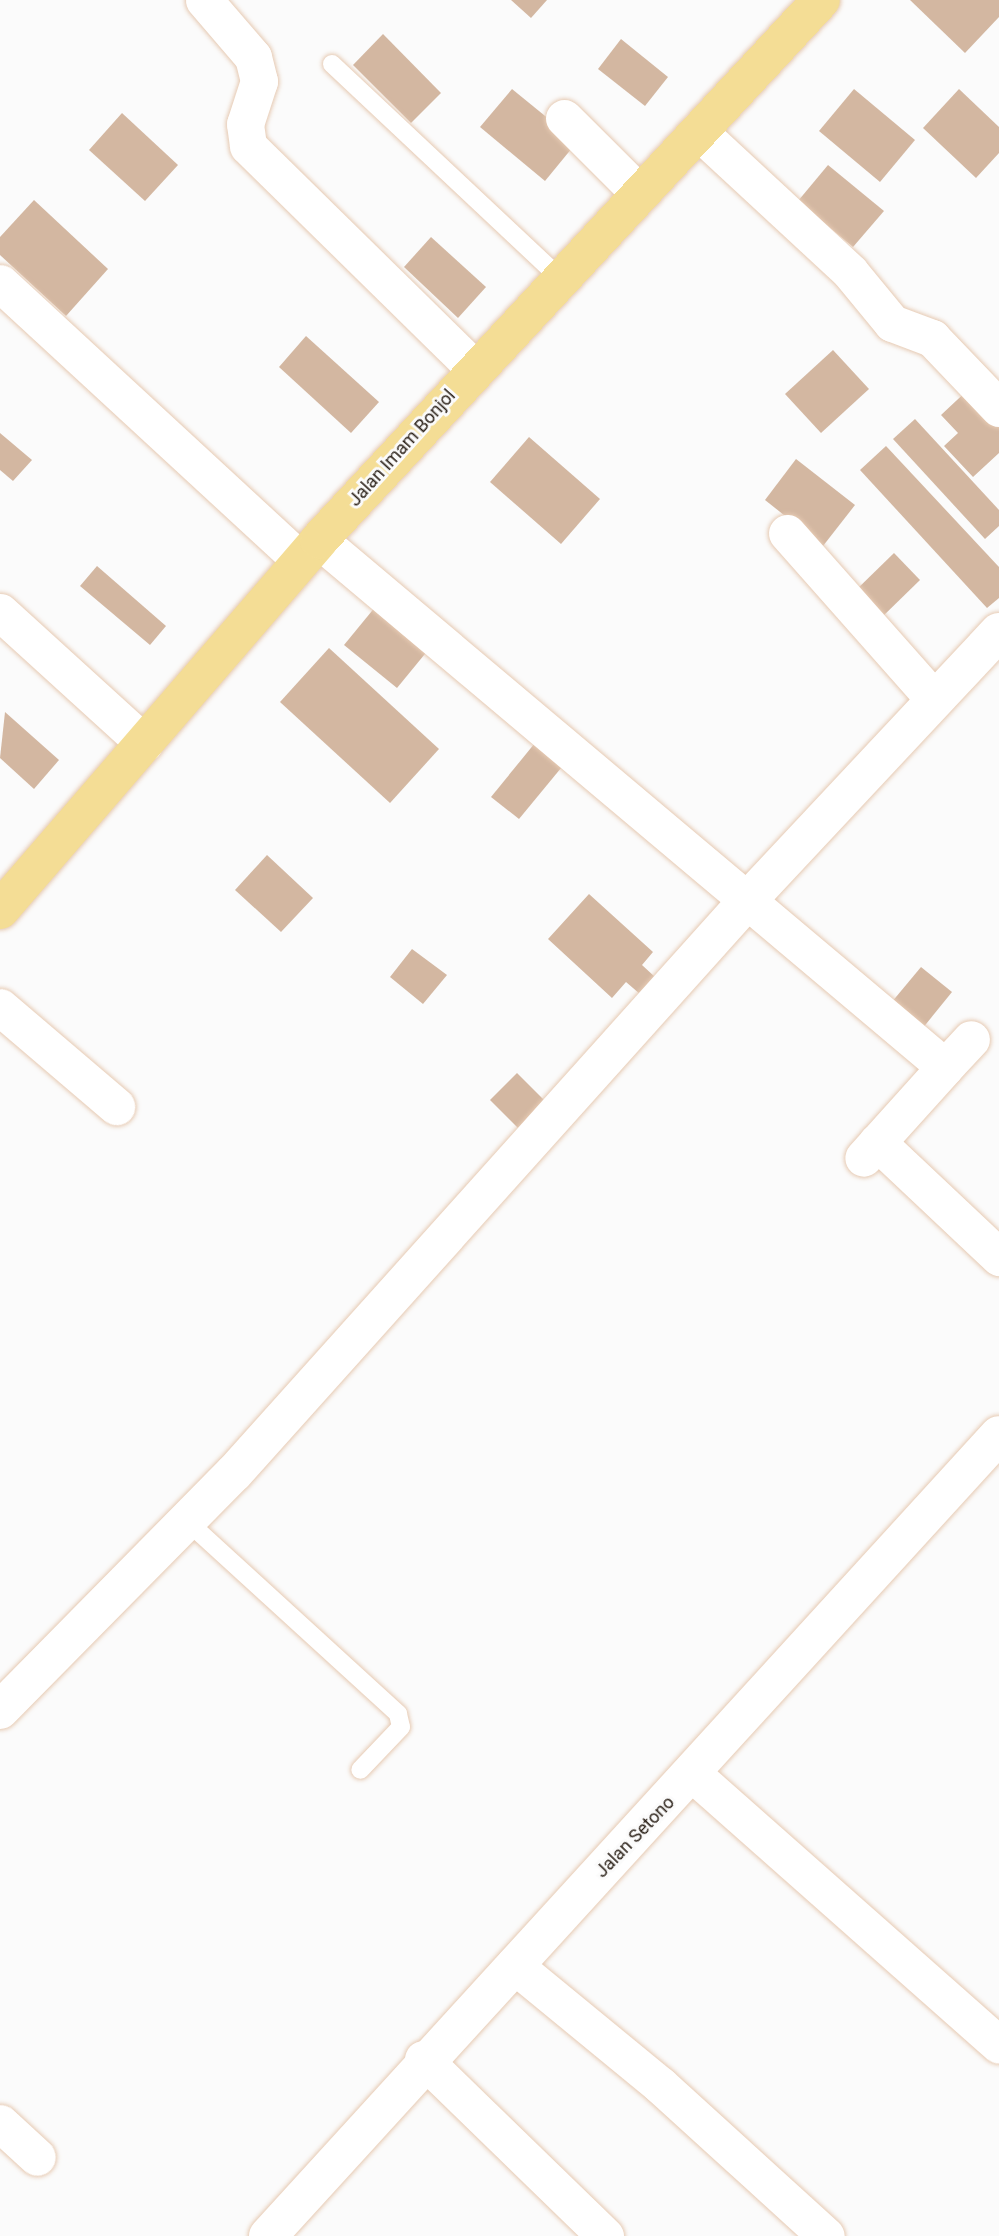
<!DOCTYPE html>
<html>
<head>
<meta charset="utf-8">
<style>
  body { margin:0 }
  #map { position:relative; width:999px; height:2236px; overflow:hidden; background:#fbfbfb; font-family:Roboto,sans-serif }
  div>[style] { position:absolute }
  .building>* { inset:0; background:#d3b7a1 }
  .roads { filter:drop-shadow(0 0 2px #e6cab3) drop-shadow(0 0 2px #e6cab3) }
  .service>* { height:18px; margin:-9px; padding:0 9px; transform-origin:9px; border-radius:9px; background:#fff }
  .minor>* { height:37px; margin:-18.5px; padding:0 18.5px; transform-origin:18.5px; border-radius:18.5px; background:#fff }
  .tertiary>* { height:38px; margin:-19px; padding:0 19px; transform-origin:19px; border-radius:19px; background:#fff }
  .primary>* { height:38px; margin:-19px; padding:0 19px; transform-origin:19px; border-radius:19px; background:#f4dd95 }
  span { translate:-50% -50%; white-space:nowrap; text-align:center; line-height:1.15; -webkit-text-stroke:6px #fbfbfb; paint-order:stroke }
  .street-label { font-size:18px; color:#2b2118 }
</style>
</head>
<body>
<div id="map">
  <div class="building">
    <i style="clip-path:polygon(511px 0,547px 0,531px 18px)"></i>
    <i style="clip-path:polygon(910px 0,999px 0,999px 17px,965px 53px)"></i>
    <i style="clip-path:polygon(383px 34px,441px 93px,411px 123px,353px 65px)"></i>
    <i style="clip-path:polygon(621px 39px,668px 77px,645px 106px,598px 69px)"></i>
    <i style="clip-path:polygon(512px 89px,577px 142px,545px 181px,480px 127px)"></i>
    <i style="clip-path:polygon(854px 89px,915px 140px,880px 182px,819px 131px)"></i>
    <i style="clip-path:polygon(959px 89px,999px 127px,999px 153px,976px 178px,923px 128px)"></i>
    <i style="clip-path:polygon(122px 113px,178px 165px,145px 201px,89px 150px)"></i>
    <i style="clip-path:polygon(828px 165px,884px 211px,853px 247px,798px 201px)"></i>
    <i style="clip-path:polygon(34px 200px,108px 269px,66px 316px,0 255px,0 237px)"></i>
    <i style="clip-path:polygon(431px 237px,486px 287px,458px 318px,404px 267px)"></i>
    <i style="clip-path:polygon(306px 336px,379px 402px,351px 433px,279px 367px)"></i>
    <i style="clip-path:polygon(833px 350px,869px 389px,821px 433px,785px 394px)"></i>
    <i style="clip-path:polygon(972px 386px,999px 415px,999px 453px,973px 477px,944px 446px,958px 433px,941px 415px)"></i>
    <i style="clip-path:polygon(915px 419px,999px 510px,999px 526px,985px 539px,893px 439px)"></i>
    <i style="clip-path:polygon(0 433px,32px 460px,13px 481px,0 470px)"></i>
    <i style="clip-path:polygon(529px 437px,600px 499px,561px 544px,490px 482px)"></i>
    <i style="clip-path:polygon(886px 446px,999px 567px,999px 598px,987px 608px,860px 470px)"></i>
    <i style="clip-path:polygon(796px 459px,855px 505px,823px 546px,765px 500px)"></i>
    <i style="clip-path:polygon(894px 553px,920px 580px,879px 620px,853px 593px)"></i>
    <i style="clip-path:polygon(97px 566px,166px 626px,150px 645px,80px 586px)"></i>
    <i style="clip-path:polygon(376px 606px,429px 649px,397px 688px,344px 645px)"></i>
    <i style="clip-path:polygon(329px 648px,439px 749px,390px 803px,280px 702px)"></i>
    <i style="clip-path:polygon(5px 712px,59px 760px,34px 789px,0 758px)"></i>
    <i style="clip-path:polygon(539px 738px,566px 762px,519px 819px,491px 797px)"></i>
    <i style="clip-path:polygon(267px 855px,313px 898px,281px 932px,235px 890px)"></i>
    <i style="clip-path:polygon(589px 894px,653px 952px,642px 965px,655px 977px,640px 994px,626px 982px,612px 998px,548px 939px)"></i>
    <i style="clip-path:polygon(412px 949px,447px 975px,423px 1004px,390px 977px)"></i>
    <i style="clip-path:polygon(921px 967px,952px 992px,922px 1029px,891px 1003px)"></i>
    <i style="clip-path:polygon(517px 1073px,552px 1108px,525px 1135px,490px 1100px)"></i>
  </div>
  <div class="roads">
    <div class="service">
      <i style="left:332px;top:64px;width:311px;rotate:43.2deg"></i>
      <i style="left:187px;top:1521px;width:286px;rotate:42.4deg"></i>
      <i style="left:398px;top:1714px;width:13px;rotate:77deg"></i>
      <i style="left:401px;top:1727px;width:59px;rotate:133.6deg"></i>
    </div>
    <div class="minor">
      <i style="left:204px;top:0;width:75px;rotate:49.3deg"></i>
      <i style="left:253px;top:57px;width:25px;rotate:76deg"></i>
      <i style="left:259px;top:81px;width:45px;rotate:108deg"></i>
      <i style="left:245px;top:124px;width:22px;rotate:82deg"></i>
      <i style="left:248px;top:146px;width:317px;rotate:44.5deg"></i>
      <i style="left:564px;top:118px;width:106px;rotate:45deg"></i>
      <i style="left:698px;top:131px;width:207px;rotate:42.8deg"></i>
      <i style="left:850px;top:272px;width:66px;rotate:50.5deg"></i>
      <i style="left:892px;top:323px;width:43px;rotate:20.6deg"></i>
      <i style="left:932px;top:338px;width:97px;rotate:46.3deg"></i>
      <i style="left:0;top:283px;width:408px;rotate:42.7deg"></i>
      <i style="left:787px;top:533px;width:222px;rotate:48.5deg"></i>
      <i style="left:319px;top:540px;width:818px;rotate:40.09deg"></i>
      <i style="left:945px;top:1067px;width:122px;rotate:132deg"></i>
      <i style="left:0;top:612px;width:195px;rotate:42.3deg"></i>
      <i style="left:0;top:1007px;width:153px;rotate:40.5deg"></i>
      <i style="left:945px;top:1067px;width:38px;rotate:-47deg"></i>
      <i style="left:877px;top:1142px;width:168px;rotate:43.3deg"></i>
      <i style="left:694px;top:1775px;width:407px;rotate:41.5deg"></i>
      <i style="left:514px;top:1965px;width:189px;rotate:39.4deg"></i>
      <i style="left:660px;top:2085px;width:224px;rotate:42.3deg"></i>
      <i style="left:423px;top:2059px;width:254px;rotate:44.2deg"></i>
      <i style="left:0;top:2123px;width:50px;rotate:42.6deg"></i>
    </div>
    <div class="tertiary">
      <i style="left:0;top:1710px;width:333px;rotate:-45.4deg"></i>
      <i style="left:234px;top:1473px;width:770px;rotate:-48.11deg"></i>
      <i style="left:748px;top:900px;width:367px;rotate:-46.9deg"></i>
      <i style="left:268px;top:2236px;width:1084px;rotate:-47.62deg"></i>
    </div>
    <div class="primary">
      <i style="left:0;top:910px;width:489px;rotate:-49.2deg"></i>
      <i style="left:319px;top:540px;width:737px;rotate:-47.09deg"></i>
    </div>
  </div>
  <div class="street-label">
    <span style="left:402px;top:448px;rotate:-48deg">Jalan Imam Bonjol</span>
    <span style="left:635px;top:1837px;rotate:-46deg">Jalan Setono</span>
  </div>
</div>
</body>
</html>
